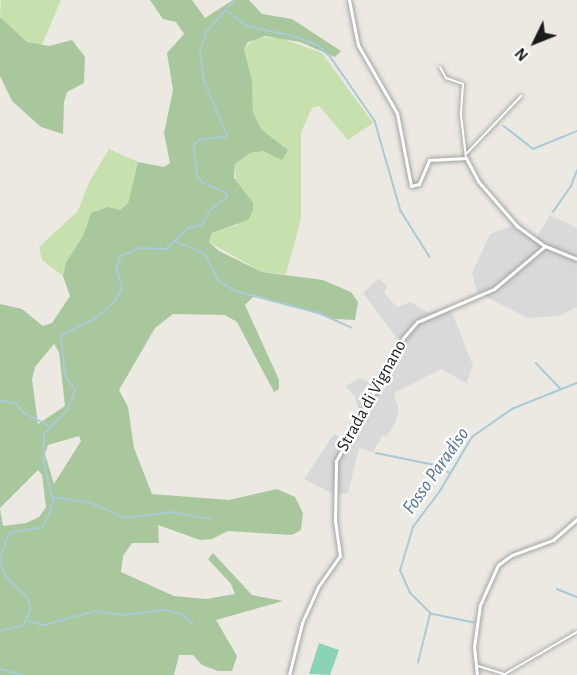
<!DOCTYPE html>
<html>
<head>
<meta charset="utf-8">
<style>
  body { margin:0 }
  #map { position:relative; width:577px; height:675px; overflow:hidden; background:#ece9e3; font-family:"Alegreya Sans",sans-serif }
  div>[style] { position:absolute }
  .residential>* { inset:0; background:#dad9d9 }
  .grass>* { inset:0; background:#c7e1ae }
  .forest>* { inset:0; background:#a9c79d }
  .pitch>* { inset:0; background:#8ad3b7 }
  .stream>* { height:1.5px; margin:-0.75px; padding:0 0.75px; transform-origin:0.75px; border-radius:0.75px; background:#a8cbd5 }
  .roads { filter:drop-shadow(0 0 2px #a0a0a0) drop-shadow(0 0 2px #a0a0a0) }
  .minor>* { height:2px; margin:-1px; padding:0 1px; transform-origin:1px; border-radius:1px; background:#fff }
  .tertiary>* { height:3px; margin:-1.5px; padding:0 1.5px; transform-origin:1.5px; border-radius:1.5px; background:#fff }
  span { translate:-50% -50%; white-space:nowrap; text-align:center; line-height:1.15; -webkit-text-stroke:5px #fff; paint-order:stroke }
  .street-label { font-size:18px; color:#1c1c1c }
  .water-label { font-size:20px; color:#517599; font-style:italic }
  .north { position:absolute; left:505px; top:12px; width:60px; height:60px; -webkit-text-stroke:4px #fff; paint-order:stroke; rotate:227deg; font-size:16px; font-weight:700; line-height:24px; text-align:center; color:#1c1c1c }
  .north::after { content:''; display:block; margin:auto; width:21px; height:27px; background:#1c1c1c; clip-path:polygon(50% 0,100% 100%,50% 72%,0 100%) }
</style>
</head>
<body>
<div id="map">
  <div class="residential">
    <i style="clip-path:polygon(550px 215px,577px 228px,577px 307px,559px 316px,527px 318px,477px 292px,472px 273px,490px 234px,517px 224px,536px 238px)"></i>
    <i style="clip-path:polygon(379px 278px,387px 287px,384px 293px,397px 307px,410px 302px,429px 313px,450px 307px,473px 366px,466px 383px,441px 369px,394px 393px,399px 411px,394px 425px,386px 437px,383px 435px,373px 452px,359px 448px,348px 493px,335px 495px,304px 479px,334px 434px,344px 439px,361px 414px,354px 395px,345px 386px,361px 378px,375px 385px,400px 342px,363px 293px)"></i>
  </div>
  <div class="grass">
    <i style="clip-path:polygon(1px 0,61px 0,42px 45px,27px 42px,0 17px)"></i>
    <i style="clip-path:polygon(256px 37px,281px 38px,322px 53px,373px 123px,348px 140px,319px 106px,312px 108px,301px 133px,301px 219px,286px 274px,262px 272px,209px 242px,212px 233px,237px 225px,252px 203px,236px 183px,235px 164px,250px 153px,263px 151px,276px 155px,288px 150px,261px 129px,253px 112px,252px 80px,244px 49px)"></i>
    <i style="clip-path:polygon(109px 149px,138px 162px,128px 203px,120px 210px,91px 214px,83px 236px,66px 262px,63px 276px,42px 260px,39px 247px,78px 211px,88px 184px)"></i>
  </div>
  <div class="forest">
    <i style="clip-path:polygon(evenodd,150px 0,192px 0,205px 18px,233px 0,249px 0,262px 14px,292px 19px,341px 51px,335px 57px,300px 42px,265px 36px,248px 42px,244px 49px,252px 80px,253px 112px,261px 129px,288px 150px,282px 160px,263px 151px,250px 153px,235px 164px,234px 178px,253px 203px,253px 211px,248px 220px,212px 233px,209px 242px,219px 251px,262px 272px,323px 280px,351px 292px,358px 302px,355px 320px,335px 319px,255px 295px,245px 305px,279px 380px,279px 389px,274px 392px,237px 322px,225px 315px,173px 314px,155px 328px,119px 390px,128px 407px,134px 448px,152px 494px,229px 500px,277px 489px,295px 497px,303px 513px,301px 530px,292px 535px,228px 531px,212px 539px,200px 540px,158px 525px,159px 543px,132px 543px,123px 556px,121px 572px,174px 596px,206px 599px,235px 594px,231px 584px,208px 559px,213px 553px,252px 595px,283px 601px,216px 620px,237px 656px,232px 671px,218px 671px,202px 665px,193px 655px,179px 655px,174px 675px,0 675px,0 304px,22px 309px,43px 326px,52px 323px,70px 296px,63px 276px,66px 262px,83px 236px,91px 213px,108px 207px,120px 210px,128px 203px,138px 162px,164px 167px,170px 163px,164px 133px,173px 90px,167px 53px,184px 34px,176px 22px,163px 19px,150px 0,54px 344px,59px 352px,65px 406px,38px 424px,32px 379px,35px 367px,54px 344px,150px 0,79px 436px,81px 441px,54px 484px,45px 454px,48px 445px,79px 436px,150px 0,38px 470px,42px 475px,46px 507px,39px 517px,26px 523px,3px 526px,0 508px,38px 470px)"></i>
    <i style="clip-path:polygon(0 17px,27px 42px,49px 46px,72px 40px,85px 57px,84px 83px,67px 92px,64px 102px,63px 134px,41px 127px,12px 101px,0 76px)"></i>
  </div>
  <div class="pitch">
    <i style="clip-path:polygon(319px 643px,339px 650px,330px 675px,309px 674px)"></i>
  </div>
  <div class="stream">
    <i style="left:227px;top:11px;width:25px;rotate:37deg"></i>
    <i style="left:247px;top:26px;width:51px;rotate:12.4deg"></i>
    <i style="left:297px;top:37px;width:22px;rotate:21deg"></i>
    <i style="left:318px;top:45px;width:16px;rotate:43deg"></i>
    <i style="left:330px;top:56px;width:79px;rotate:55.3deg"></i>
    <i style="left:375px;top:121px;width:94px;rotate:73.9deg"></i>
    <i style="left:401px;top:211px;width:54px;rotate:57.8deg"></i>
    <i style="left:504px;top:126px;width:37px;rotate:38deg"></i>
    <i style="left:533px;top:149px;width:48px;rotate:-22.2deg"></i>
    <i style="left:553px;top:212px;width:32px;rotate:-55deg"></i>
    <i style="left:571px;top:186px;width:17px;rotate:-69deg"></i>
    <i style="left:175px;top:241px;width:33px;rotate:23deg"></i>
    <i style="left:205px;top:254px;width:30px;rotate:63deg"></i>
    <i style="left:219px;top:281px;width:19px;rotate:32deg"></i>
    <i style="left:235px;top:291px;width:87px;rotate:14.7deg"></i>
    <i style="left:319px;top:313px;width:36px;rotate:24deg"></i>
    <i style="left:536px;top:363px;width:35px;rotate:46deg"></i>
    <i style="left:0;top:401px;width:16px;rotate:7deg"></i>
    <i style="left:16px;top:403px;width:13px;rotate:51deg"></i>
    <i style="left:24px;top:413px;width:27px;rotate:27deg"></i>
    <i style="left:376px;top:453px;width:60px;rotate:11.5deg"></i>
    <i style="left:435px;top:465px;width:17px;rotate:28deg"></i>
    <i style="left:52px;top:497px;width:37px;rotate:8deg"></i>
    <i style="left:89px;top:502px;width:39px;rotate:24deg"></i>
    <i style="left:125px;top:518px;width:46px;rotate:-7.4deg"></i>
    <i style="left:171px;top:512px;width:40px;rotate:10deg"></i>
    <i style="left:0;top:558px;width:27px;rotate:-70deg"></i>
    <i style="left:9px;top:533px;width:34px;rotate:-10deg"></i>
    <i style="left:42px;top:527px;width:16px;rotate:-60deg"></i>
    <i style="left:50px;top:513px;width:12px;rotate:-76deg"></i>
    <i style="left:53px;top:501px;width:38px;rotate:-104deg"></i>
    <i style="left:44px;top:464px;width:30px;rotate:-90deg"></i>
    <i style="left:44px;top:434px;width:33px;rotate:-46deg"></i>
    <i style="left:67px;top:410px;width:21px;rotate:-67deg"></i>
    <i style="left:75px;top:391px;width:19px;rotate:-122deg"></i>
    <i style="left:65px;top:375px;width:39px;rotate:-96deg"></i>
    <i style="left:61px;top:336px;width:38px;rotate:-27deg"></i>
    <i style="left:95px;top:319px;width:27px;rotate:-42deg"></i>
    <i style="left:115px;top:301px;width:14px;rotate:-60deg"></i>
    <i style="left:122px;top:289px;width:23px;rotate:-105deg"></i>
    <i style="left:116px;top:267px;width:12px;rotate:-66deg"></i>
    <i style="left:121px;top:256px;width:21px;rotate:-23deg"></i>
    <i style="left:140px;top:248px;width:26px;rotate:2deg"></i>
    <i style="left:166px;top:249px;width:30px;rotate:-44deg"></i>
    <i style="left:188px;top:228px;width:14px;rotate:-12deg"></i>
    <i style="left:202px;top:225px;width:18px;rotate:-61deg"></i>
    <i style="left:211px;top:209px;width:20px;rotate:-37deg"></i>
    <i style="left:227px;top:197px;width:4px;rotate:-104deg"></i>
    <i style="left:226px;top:193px;width:26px;rotate:-157deg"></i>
    <i style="left:202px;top:183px;width:9px;rotate:-126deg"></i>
    <i style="left:197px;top:176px;width:31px;rotate:-96deg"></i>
    <i style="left:194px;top:145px;width:8px;rotate:-40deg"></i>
    <i style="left:200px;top:140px;width:27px;rotate:-8deg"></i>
    <i style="left:227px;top:136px;width:60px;rotate:-112.7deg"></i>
    <i style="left:204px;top:81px;width:29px;rotate:-98deg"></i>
    <i style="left:200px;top:52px;width:21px;rotate:-73deg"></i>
    <i style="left:206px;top:32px;width:43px;rotate:-47.8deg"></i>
    <i style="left:0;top:560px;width:17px;rotate:69deg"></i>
    <i style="left:6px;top:576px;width:30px;rotate:45deg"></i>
    <i style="left:27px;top:597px;width:13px;rotate:72deg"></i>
    <i style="left:31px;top:609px;width:18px;rotate:112deg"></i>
    <i style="left:24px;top:626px;width:25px;rotate:168deg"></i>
    <i style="left:557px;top:589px;width:22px;rotate:22deg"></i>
    <i style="left:29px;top:621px;width:16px;rotate:15deg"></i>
    <i style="left:44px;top:625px;width:54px;rotate:-15.1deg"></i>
    <i style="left:96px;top:611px;width:24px;rotate:9deg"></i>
    <i style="left:120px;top:615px;width:47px;rotate:-6.1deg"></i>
    <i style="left:167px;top:610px;width:18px;rotate:16deg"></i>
    <i style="left:184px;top:615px;width:14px;rotate:45deg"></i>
    <i style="left:474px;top:623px;width:44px;rotate:-168.2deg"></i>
    <i style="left:431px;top:614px;width:30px;rotate:-135deg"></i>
    <i style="left:410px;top:593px;width:24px;rotate:-114deg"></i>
    <i style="left:400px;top:571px;width:46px;rotate:-73.5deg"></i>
    <i style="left:413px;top:527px;width:45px;rotate:-53.1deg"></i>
    <i style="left:440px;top:491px;width:63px;rotate:-59.3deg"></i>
    <i style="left:472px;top:437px;width:49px;rotate:-35deg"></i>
    <i style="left:512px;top:409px;width:70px;rotate:-21.8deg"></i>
    <i style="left:418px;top:663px;width:50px;rotate:-76.2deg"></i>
    <i style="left:0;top:669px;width:24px;rotate:15deg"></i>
  </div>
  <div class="roads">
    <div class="minor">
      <i style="left:440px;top:67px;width:13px;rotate:61deg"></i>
      <i style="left:446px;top:78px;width:18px;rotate:19deg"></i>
      <i style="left:463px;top:84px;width:31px;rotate:94deg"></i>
      <i style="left:461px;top:115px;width:43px;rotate:83.4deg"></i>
      <i style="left:467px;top:153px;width:79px;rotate:-46.5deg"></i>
      <i style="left:478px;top:666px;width:28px;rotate:17deg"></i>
      <i style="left:505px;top:674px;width:83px;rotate:-30.3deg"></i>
    </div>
    <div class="tertiary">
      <i style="left:349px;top:0;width:46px;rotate:78.7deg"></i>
      <i style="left:358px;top:45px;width:78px;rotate:60.2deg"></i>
      <i style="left:397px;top:113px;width:74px;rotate:79.1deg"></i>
      <i style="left:411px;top:186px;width:8px;rotate:-14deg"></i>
      <i style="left:419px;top:184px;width:26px;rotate:-67deg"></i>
      <i style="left:429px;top:160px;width:37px;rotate:-3deg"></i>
      <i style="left:466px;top:158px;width:26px;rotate:62deg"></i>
      <i style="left:478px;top:181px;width:60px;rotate:49.1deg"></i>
      <i style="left:517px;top:226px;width:34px;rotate:36deg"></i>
      <i style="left:545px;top:246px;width:35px;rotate:22deg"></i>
      <i style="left:289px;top:675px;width:54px;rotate:-76deg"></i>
      <i style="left:302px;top:623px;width:39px;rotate:-66deg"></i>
      <i style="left:318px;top:587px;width:38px;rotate:-55deg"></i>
      <i style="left:340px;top:556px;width:35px;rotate:-98deg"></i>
      <i style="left:335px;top:521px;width:60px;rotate:-89deg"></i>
      <i style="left:336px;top:461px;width:141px;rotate:-61.3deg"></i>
      <i style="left:404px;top:337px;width:20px;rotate:-49deg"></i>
      <i style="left:417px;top:322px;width:84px;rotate:-23.2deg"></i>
      <i style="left:494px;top:289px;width:67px;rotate:-40.1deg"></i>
      <i style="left:477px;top:675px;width:28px;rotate:-96deg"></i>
      <i style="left:474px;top:647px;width:42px;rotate:-81.9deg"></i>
      <i style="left:480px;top:605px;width:44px;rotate:-65.8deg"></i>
      <i style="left:498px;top:565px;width:17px;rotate:-36deg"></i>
      <i style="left:512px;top:555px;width:44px;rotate:-20.1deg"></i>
      <i style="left:553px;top:540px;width:32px;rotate:-41deg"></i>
    </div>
  </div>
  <div class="street-label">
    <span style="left:372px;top:396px;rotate:-61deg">Strada di Vignano</span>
  </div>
  <div class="water-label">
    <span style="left:436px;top:471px;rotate:-55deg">Fosso Paradiso</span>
  </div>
  <div class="north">N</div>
</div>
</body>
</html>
